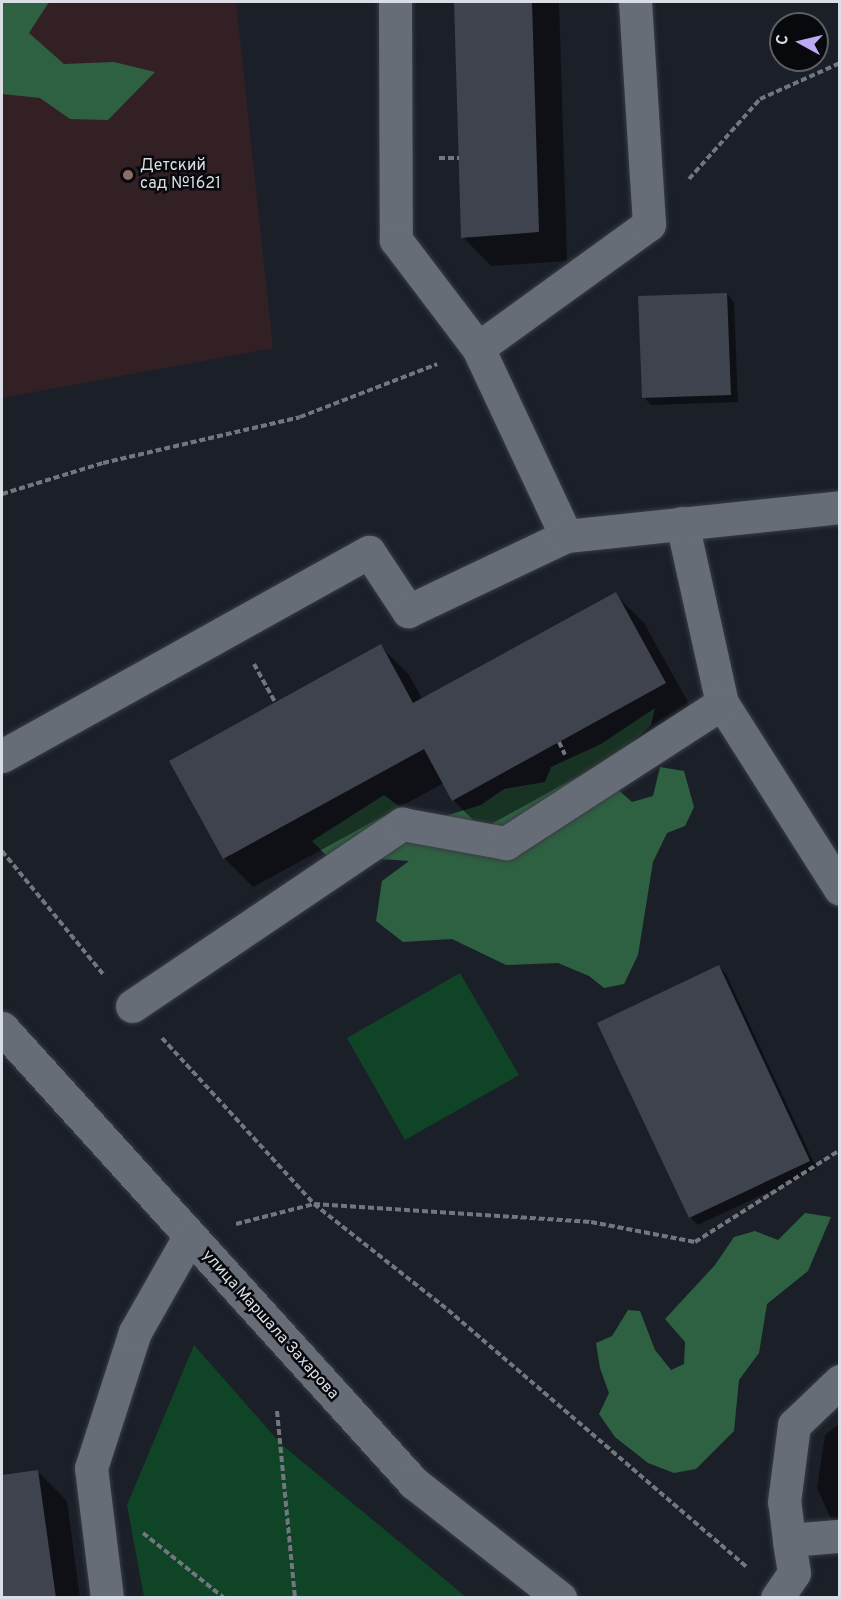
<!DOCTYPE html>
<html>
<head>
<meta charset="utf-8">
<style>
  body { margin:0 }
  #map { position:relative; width:841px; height:1599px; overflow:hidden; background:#1b1f28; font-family:Overpass,sans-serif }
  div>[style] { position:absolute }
  .education>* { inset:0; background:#332024 }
  .green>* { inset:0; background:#104427 }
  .forest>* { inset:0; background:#2e6142 }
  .shadow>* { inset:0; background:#0007 }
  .building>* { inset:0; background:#3e434d }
  .path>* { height:4px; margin-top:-2px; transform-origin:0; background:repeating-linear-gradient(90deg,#72767e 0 6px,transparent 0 9px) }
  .roads { filter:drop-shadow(0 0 2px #393c43) drop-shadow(0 0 2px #393c43) }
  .minor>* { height:33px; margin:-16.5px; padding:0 16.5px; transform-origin:16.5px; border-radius:16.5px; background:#676d77 }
  .dots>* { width:16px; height:16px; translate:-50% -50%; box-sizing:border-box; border:3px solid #07090d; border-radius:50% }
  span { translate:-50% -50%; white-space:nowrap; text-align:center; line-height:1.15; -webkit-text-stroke:5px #07090d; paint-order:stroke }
  .poi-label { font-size:16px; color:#dadde3 }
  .left { translate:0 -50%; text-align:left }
  .street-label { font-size:16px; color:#dadde3 }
  .frame { position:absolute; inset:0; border:3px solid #dadde3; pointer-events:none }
  .north { position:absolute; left:769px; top:12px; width:60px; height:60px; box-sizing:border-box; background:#07090d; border:2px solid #5b5e63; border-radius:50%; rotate:278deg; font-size:16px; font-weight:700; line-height:24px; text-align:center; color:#dadde3 }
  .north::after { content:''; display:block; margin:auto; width:21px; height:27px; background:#bfa9f4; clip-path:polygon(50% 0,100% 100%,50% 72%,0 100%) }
</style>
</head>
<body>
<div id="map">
  <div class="education">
    <i style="clip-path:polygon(2px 2px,236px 2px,273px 348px,2px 398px)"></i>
  </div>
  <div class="green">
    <i style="clip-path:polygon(460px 973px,519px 1075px,405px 1140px,347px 1038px)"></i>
    <i style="clip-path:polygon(194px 1345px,281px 1444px,466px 1597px,144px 1597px,127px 1505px)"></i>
  </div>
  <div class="forest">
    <i style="clip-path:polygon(2px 2px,49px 2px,29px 33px,64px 64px,114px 62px,155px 72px,108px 120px,70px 119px,40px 98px,2px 94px)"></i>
    <i style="clip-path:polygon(655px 708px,651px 725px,630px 744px,615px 787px,632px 802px,653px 796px,660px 767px,684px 771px,694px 807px,685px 826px,667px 833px,653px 862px,638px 955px,624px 984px,604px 988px,589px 976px,558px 963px,506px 965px,452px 939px,403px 942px,376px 921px,382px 881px,409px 861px,326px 855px,312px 841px,384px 795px,400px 807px,445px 816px,481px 805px,504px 789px,545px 782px,551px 767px,601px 744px)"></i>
    <i style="clip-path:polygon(805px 1213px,831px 1217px,808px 1271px,767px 1304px,759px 1353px,739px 1380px,734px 1431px,696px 1469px,674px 1473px,648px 1463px,615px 1437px,599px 1414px,609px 1393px,600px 1368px,596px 1343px,612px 1336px,628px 1310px,640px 1311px,655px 1350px,671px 1370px,684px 1364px,685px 1342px,665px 1319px,715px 1265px,734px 1237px,755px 1231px,778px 1240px)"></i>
  </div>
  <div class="shadow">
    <i style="clip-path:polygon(455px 2px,559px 2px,567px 261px,491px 266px,463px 237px)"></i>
    <i style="clip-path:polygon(727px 294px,734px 302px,738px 402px,651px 405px,644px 397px)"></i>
    <i style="clip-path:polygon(615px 594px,644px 623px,694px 713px,482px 829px,453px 800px,444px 783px,253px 887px,224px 858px,380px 646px,409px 675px,423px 700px)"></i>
    <i style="clip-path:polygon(719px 967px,726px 974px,817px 1169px,698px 1225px,691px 1218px,599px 1023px)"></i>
    <i style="clip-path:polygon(840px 1423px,840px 1526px,830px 1517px,817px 1488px,825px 1435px)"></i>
    <i style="clip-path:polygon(38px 1472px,67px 1501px,80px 1598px,2px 1598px,2px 1477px)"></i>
  </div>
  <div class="building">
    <i style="clip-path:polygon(454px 2px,532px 2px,539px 232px,461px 238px)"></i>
    <i style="clip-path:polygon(727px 293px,731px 395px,642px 398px,638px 296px)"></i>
    <i style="clip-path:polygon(616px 592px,666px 683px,452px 801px,424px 749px,223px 859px,169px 761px,381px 644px,413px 703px)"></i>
    <i style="clip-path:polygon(719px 965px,810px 1161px,689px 1218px,597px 1023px)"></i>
    <i style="clip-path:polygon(38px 1470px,56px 1598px,2px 1598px,2px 1475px)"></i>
  </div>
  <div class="path">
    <i style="left:439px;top:158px;width:20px"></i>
    <i style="left:689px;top:179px;width:107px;rotate:-48.4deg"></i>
    <i style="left:760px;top:99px;width:88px;rotate:-24.2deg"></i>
    <i style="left:2px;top:494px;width:106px;rotate:-17.1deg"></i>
    <i style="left:103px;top:463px;width:202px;rotate:-13.1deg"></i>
    <i style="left:300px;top:417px;width:147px;rotate:-21.1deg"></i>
    <i style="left:254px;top:664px;width:43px;rotate:61.1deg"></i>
    <i style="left:559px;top:742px;width:14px;rotate:65deg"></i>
    <i style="left:2px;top:851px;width:161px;rotate:50.6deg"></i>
    <i style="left:162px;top:1038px;width:225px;rotate:47.5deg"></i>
    <i style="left:314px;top:1204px;width:171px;rotate:38.3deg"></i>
    <i style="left:448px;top:1310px;width:394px;rotate:40.7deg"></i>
    <i style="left:236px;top:1224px;width:81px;rotate:-14.4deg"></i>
    <i style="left:314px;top:1204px;width:278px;rotate:3.7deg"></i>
    <i style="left:591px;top:1222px;width:106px;rotate:10.9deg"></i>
    <i style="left:695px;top:1242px;width:172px;rotate:-32.4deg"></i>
    <i style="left:277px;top:1411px;width:188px;rotate:84.5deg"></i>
    <i style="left:143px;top:1533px;width:104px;rotate:38.7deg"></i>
  </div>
  <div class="roads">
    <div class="minor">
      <i style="left:395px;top:2px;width:238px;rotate:89.8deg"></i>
      <i style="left:396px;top:240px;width:136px;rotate:52.8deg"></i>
      <i style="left:478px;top:348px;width:208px;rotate:64.9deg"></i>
      <i style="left:478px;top:348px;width:211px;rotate:-35.9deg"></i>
      <i style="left:649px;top:224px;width:222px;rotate:-93.6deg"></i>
      <i style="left:682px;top:523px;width:184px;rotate:77.5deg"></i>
      <i style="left:722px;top:703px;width:220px;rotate:57.6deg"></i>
      <i style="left:2px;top:756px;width:420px;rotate:-29.1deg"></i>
      <i style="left:369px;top:552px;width:71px;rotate:56.5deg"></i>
      <i style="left:408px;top:611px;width:175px;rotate:-25.4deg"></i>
      <i style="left:566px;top:536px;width:276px;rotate:-6deg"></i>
      <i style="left:132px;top:1006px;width:326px;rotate:-34deg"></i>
      <i style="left:402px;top:824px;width:106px;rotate:10.4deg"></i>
      <i style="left:506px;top:843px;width:257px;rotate:-32.9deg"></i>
      <i style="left:2px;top:1028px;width:614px;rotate:47.84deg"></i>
      <i style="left:414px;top:1483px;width:186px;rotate:38.2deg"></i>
      <i style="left:837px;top:1536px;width:48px;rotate:175.2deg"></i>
      <i style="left:789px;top:1540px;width:38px;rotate:-97deg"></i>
      <i style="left:784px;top:1502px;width:78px;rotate:-82.6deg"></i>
      <i style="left:794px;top:1425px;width:64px;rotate:-43.7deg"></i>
      <i style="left:107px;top:1598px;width:131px;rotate:-97deg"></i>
      <i style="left:91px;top:1468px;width:143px;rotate:-72.1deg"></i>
      <i style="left:135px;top:1332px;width:109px;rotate:-60.4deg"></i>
      <i style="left:777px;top:1598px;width:30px;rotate:-56deg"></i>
      <i style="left:794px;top:1573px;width:33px;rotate:-99deg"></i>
    </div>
  </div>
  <div class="dots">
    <i style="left:128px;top:175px;background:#8d6e63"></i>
  </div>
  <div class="poi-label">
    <span class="left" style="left:140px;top:175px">Детский<br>сад №1621</span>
  </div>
  <div class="street-label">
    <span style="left:270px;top:1325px;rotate:48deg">улица Маршала Захарова</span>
  </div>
  <div class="frame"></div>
  <div class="north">С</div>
</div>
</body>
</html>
